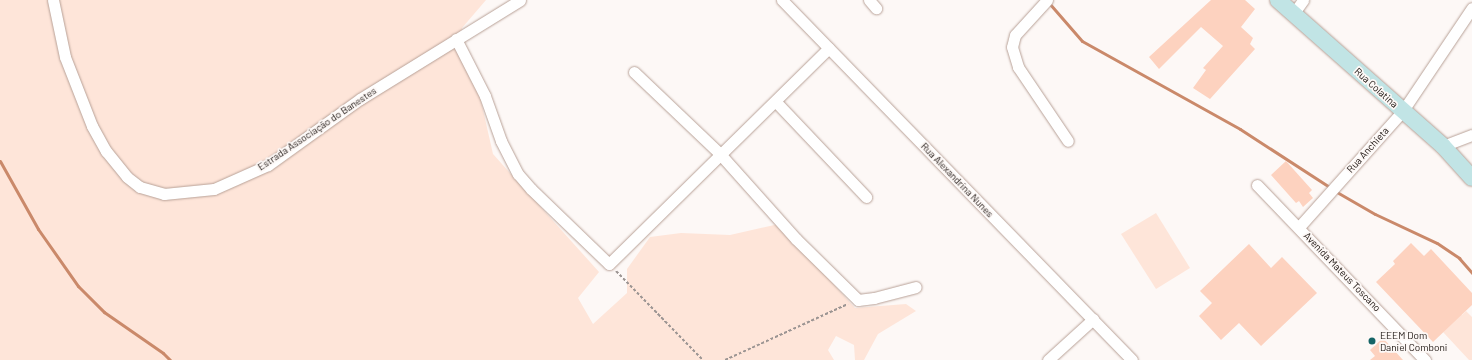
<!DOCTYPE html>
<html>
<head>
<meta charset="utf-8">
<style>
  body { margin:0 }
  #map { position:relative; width:1472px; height:360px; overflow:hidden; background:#fdf8f6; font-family:Barlow,sans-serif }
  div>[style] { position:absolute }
  .green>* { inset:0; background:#fee5d9 }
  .stream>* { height:3px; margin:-1.5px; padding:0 1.5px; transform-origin:1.5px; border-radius:1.5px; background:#ca896a }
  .building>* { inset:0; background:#fdd2bf }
  .path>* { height:2px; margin-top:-1px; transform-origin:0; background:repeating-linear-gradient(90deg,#9c9593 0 3px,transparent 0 5px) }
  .roads { filter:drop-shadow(0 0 1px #b8a197) drop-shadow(0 0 1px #b8a197) }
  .street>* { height:11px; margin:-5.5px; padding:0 5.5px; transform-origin:5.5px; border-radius:5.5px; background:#fff }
  .secondary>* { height:16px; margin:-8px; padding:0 8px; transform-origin:8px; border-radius:8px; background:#c1e4e5 }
  .dots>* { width:11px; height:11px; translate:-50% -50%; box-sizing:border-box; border:2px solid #fdf8f6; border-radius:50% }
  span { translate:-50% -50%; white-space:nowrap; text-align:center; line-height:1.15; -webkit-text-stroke:3.5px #fdf8f6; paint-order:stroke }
  .street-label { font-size:10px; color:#1b130f }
  .poi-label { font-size:10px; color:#1b130f }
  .left { translate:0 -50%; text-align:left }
</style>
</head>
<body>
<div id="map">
  <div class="green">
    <i style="clip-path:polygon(0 0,486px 0,462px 28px,461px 43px,474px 70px,493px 154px,599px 272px,578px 298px,593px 324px,627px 293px,627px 269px,650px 237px,681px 233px,730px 235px,779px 224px,855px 308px,906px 304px,916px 311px,878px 334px,864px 360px,855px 360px,854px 345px,836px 336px,828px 350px,834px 360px,0 360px)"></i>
    <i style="clip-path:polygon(1156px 213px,1190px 268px,1156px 289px,1121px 234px)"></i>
    <i style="clip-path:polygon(1456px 308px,1462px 315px,1466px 311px,1472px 317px,1472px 360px,1469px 360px,1443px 332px)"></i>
  </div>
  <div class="stream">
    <i style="left:1049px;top:3px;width:50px;rotate:49deg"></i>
    <i style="left:1082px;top:41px;width:181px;rotate:29.1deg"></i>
    <i style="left:1240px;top:129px;width:108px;rotate:33deg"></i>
    <i style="left:0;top:161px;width:78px;rotate:60.8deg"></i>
    <i style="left:38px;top:229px;width:70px;rotate:54.9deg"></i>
    <i style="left:78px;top:286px;width:37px;rotate:45deg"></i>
    <i style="left:104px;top:312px;width:72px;rotate:34.8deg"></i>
    <i style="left:163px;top:353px;width:10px;rotate:45deg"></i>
    <i style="left:1335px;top:191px;width:46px;rotate:29.9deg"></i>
    <i style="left:1375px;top:214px;width:68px;rotate:25.1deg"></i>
    <i style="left:1437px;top:243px;width:27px;rotate:34deg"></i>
    <i style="left:1459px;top:258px;width:20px;rotate:49deg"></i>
  </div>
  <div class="building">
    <i style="clip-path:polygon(1211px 0,1245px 0,1255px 9px,1241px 27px,1253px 38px,1250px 44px,1255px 49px,1210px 99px,1193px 88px,1206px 70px,1203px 68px,1223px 46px,1201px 27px,1159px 69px,1149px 57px)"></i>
    <i style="clip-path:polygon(1286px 161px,1312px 190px,1309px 193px,1313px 198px,1303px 207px,1299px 201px,1296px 203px,1271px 175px)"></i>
    <i style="clip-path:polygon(1411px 243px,1424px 256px,1431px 249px,1472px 293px,1472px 305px,1433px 342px,1376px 282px,1395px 264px,1393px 261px)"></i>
    <i style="clip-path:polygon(1249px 244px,1271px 268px,1282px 257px,1317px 293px,1261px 346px,1239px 323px,1221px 340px,1199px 316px,1212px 303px,1200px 291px)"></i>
    <i style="clip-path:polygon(1383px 338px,1403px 360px,1370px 360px,1375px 356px,1370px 350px)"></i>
  </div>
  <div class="path">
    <i style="left:616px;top:271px;width:124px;rotate:45.7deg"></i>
    <i style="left:725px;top:360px;width:135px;rotate:-24.5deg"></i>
  </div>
  <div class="roads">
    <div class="street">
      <i style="left:53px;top:0;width:58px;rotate:78.1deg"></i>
      <i style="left:65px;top:57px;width:74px;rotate:68.6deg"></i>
      <i style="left:92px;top:126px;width:29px;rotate:61deg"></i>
      <i style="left:106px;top:151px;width:33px;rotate:51deg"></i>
      <i style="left:127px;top:177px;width:16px;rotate:38deg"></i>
      <i style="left:140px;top:187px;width:25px;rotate:16deg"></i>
      <i style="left:164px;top:194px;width:50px;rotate:-5.7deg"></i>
      <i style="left:214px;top:189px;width:59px;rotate:-24deg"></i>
      <i style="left:268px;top:165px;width:113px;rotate:-35.7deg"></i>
      <i style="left:360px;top:99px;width:188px;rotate:-31.7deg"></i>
      <i style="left:782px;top:0;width:502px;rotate:45.81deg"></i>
      <i style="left:869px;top:0;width:11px;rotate:49deg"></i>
      <i style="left:1047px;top:0;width:47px;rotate:132.4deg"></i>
      <i style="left:1015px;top:35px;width:12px;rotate:104deg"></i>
      <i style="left:1012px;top:47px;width:21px;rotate:73deg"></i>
      <i style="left:1018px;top:67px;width:89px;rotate:56deg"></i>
      <i style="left:1293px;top:14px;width:17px;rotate:-54deg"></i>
      <i style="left:456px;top:39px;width:64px;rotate:63deg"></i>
      <i style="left:485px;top:96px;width:48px;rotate:70.4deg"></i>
      <i style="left:501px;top:141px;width:37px;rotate:63deg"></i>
      <i style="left:518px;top:174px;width:20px;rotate:49deg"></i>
      <i style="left:531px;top:189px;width:108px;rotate:43.9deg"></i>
      <i style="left:609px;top:264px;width:308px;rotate:-44.5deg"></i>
      <i style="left:634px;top:72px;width:119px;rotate:43.6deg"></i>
      <i style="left:720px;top:154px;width:114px;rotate:48.2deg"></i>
      <i style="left:796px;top:239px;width:87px;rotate:44.5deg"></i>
      <i style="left:858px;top:300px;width:16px;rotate:-7deg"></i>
      <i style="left:874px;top:298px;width:43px;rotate:-14.7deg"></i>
      <i style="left:776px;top:102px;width:131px;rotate:46.5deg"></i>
      <i style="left:1443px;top:146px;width:31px;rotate:-21deg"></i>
      <i style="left:1257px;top:185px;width:243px;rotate:46.2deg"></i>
      <i style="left:1299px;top:227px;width:154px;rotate:-48.2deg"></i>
      <i style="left:1402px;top:112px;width:125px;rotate:-56.1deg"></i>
      <i style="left:1048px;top:360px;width:61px;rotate:-42.3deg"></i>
    </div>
    <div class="secondary">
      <i style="left:1278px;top:0;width:220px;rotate:41.5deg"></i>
      <i style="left:1443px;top:146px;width:43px;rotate:47.8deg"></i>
    </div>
  </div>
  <div class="dots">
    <i style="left:1372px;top:341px;background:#156466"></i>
  </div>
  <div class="street-label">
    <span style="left:1376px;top:88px;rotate:42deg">Rua Colatina</span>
    <span style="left:317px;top:129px;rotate:-34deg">Estrada Associação do Banestes</span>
    <span style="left:1368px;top:150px;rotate:-48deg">Rua Anchieta</span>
    <span style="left:957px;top:180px;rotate:46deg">Rua Alexandrina Nunes</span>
    <span style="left:1342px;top:272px;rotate:46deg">Avenida Mateus Toscano</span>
  </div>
  <div class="poi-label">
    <span class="left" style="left:1380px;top:341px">EEEM Dom<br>Daniel Comboni</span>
  </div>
</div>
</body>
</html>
